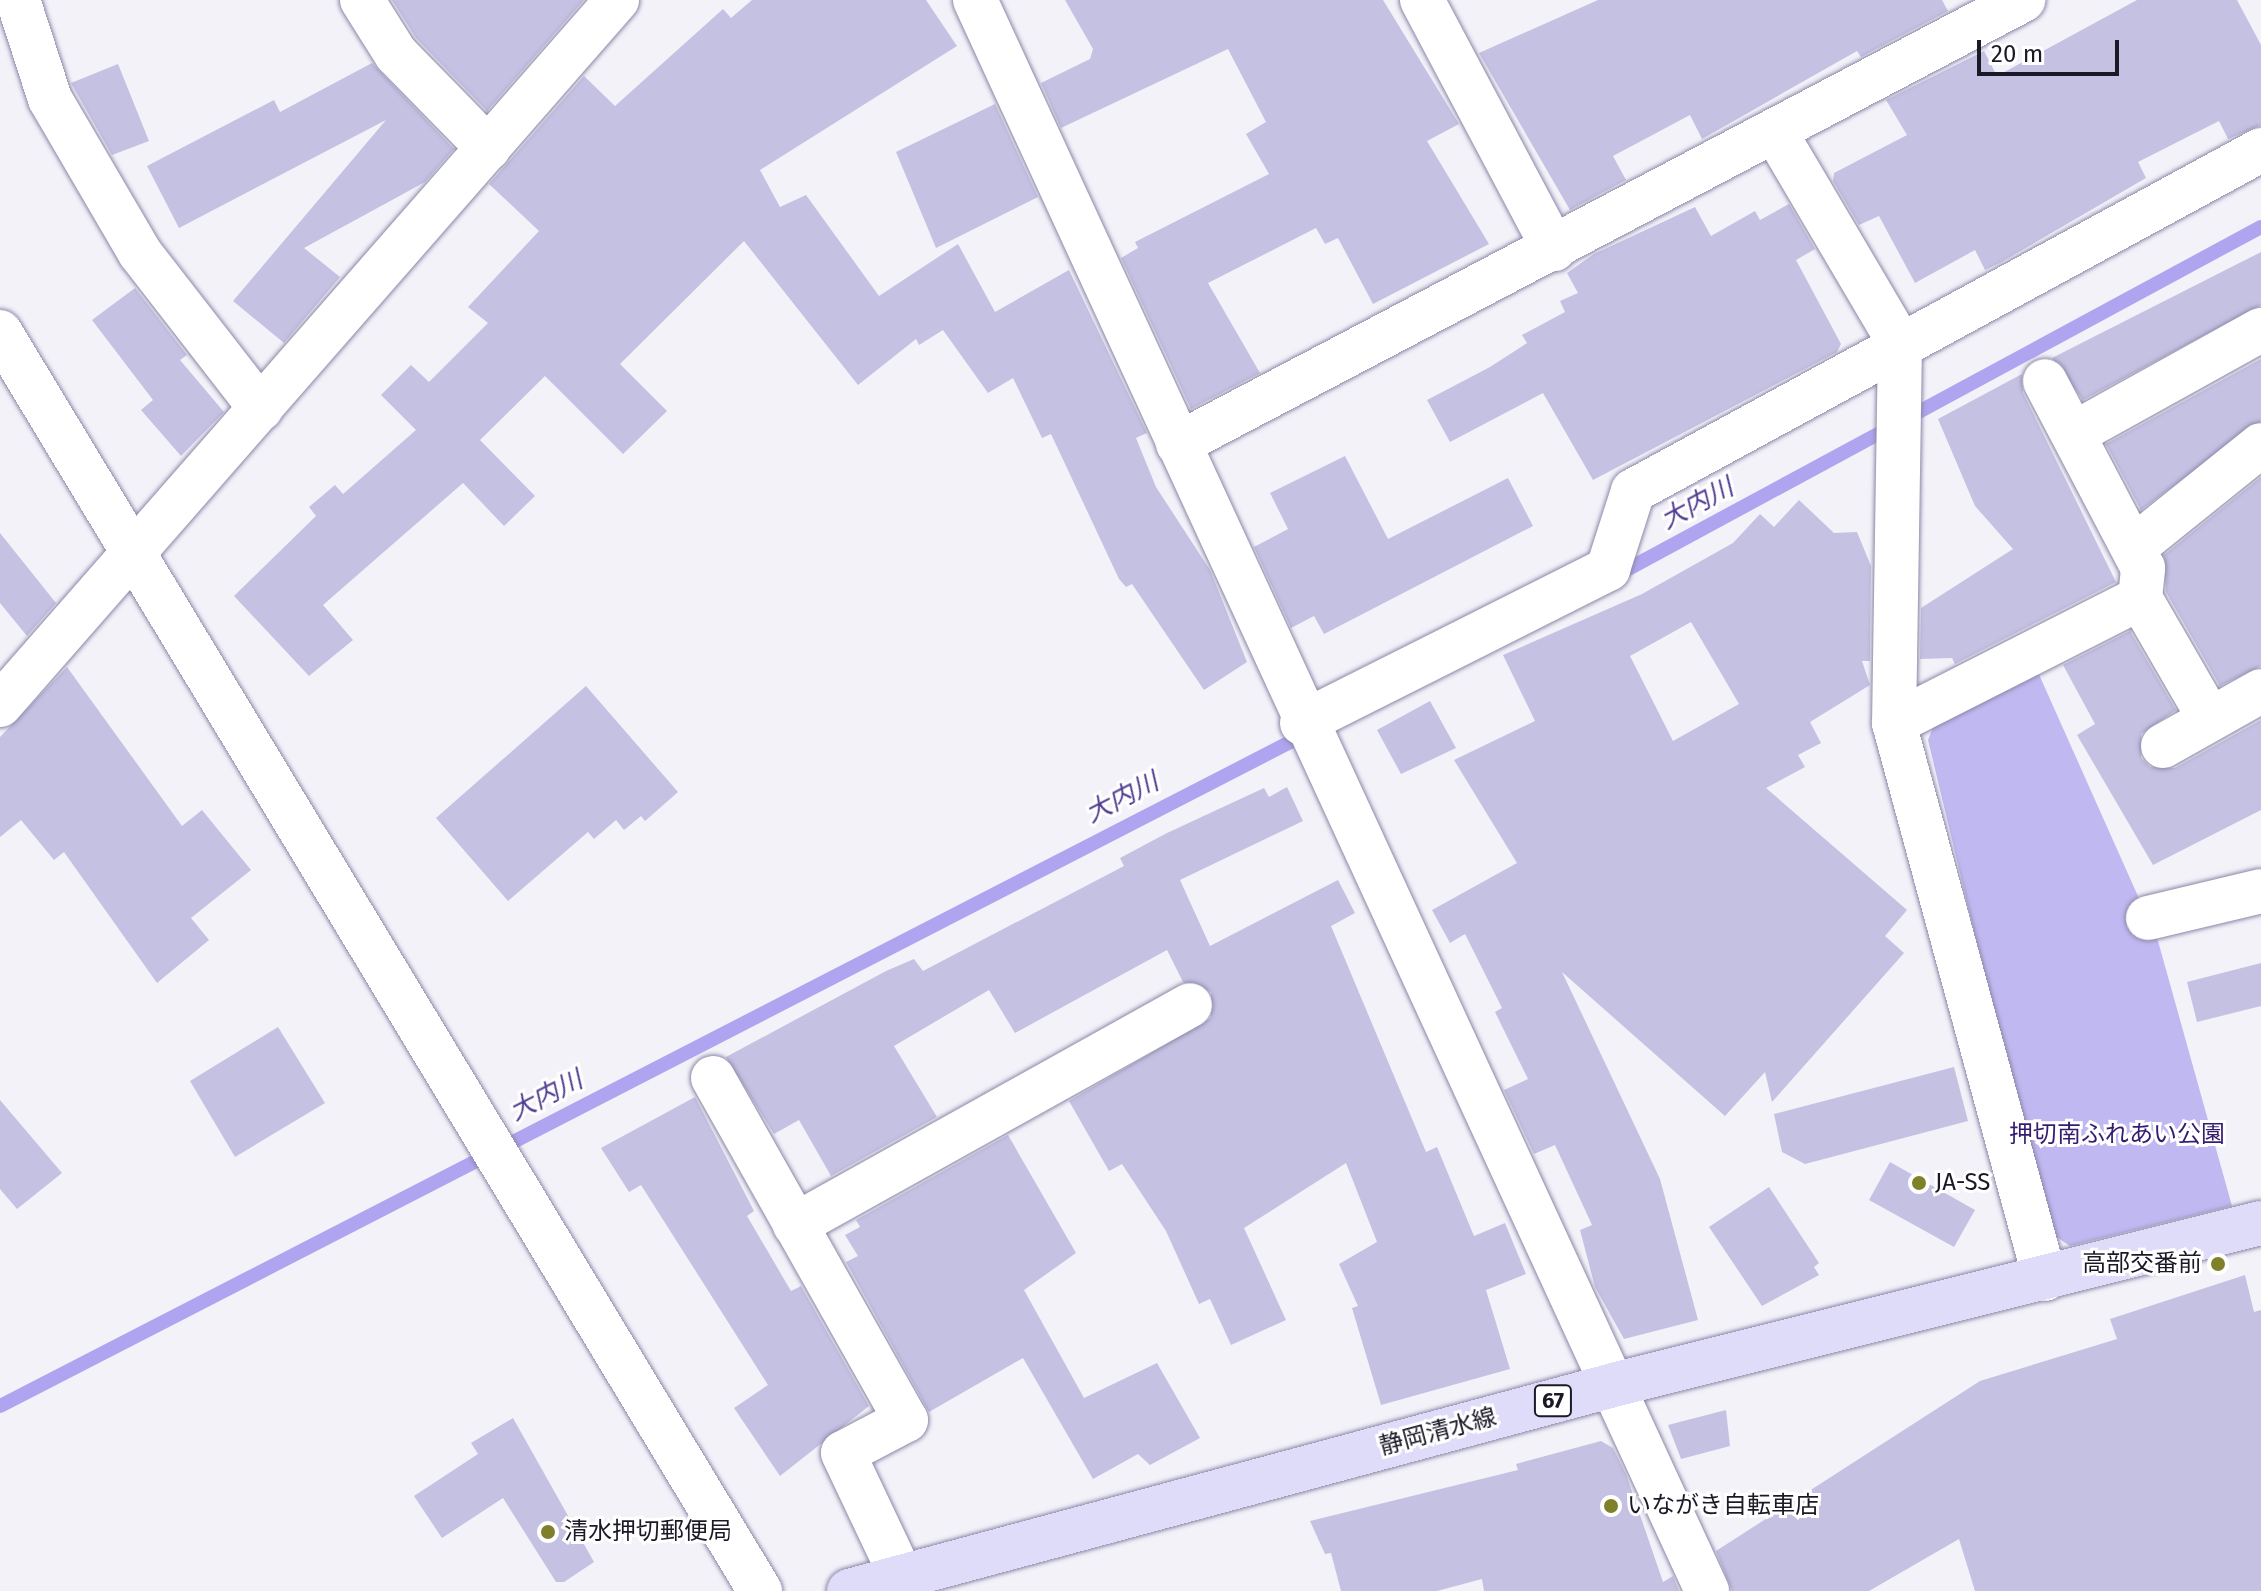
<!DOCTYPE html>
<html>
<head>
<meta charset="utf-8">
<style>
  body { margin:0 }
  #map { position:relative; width:2261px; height:1591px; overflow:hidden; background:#f3f2f9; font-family:"Fira Sans","Noto Sans JP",sans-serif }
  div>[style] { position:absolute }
  .green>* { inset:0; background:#c0b8f0 }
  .stream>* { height:14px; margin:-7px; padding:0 7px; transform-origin:7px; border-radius:7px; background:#afa4ef }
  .building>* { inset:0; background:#c4c1e3 }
  .roads { filter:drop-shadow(0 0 2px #8b87a8) drop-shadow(0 0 2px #8b87a8) }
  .street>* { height:44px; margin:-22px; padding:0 22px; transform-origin:22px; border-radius:22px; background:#fff }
  .secondary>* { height:44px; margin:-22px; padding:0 22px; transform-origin:22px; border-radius:22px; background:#fff }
  .primary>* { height:44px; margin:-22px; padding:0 22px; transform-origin:22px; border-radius:22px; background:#dfdcfa }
  .dots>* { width:22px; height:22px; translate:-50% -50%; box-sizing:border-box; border:4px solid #fff; border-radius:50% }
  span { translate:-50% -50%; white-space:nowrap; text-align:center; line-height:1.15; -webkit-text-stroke:6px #fff; paint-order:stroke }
  .shield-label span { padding:2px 6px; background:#fff; border:2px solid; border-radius:6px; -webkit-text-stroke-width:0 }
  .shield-label { font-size:22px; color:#1b1926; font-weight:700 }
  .park-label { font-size:24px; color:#361c71 }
  .poi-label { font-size:24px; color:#1b1926 }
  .left { translate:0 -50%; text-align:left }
  .right { translate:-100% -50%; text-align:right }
  .street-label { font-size:24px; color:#1b1926 }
  .water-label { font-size:26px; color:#503b91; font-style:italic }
  .scale { position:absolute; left:1977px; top:40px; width:142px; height:36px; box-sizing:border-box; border:4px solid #1b1926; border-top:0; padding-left:10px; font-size:24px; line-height:28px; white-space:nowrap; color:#1b1926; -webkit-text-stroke:6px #fff; paint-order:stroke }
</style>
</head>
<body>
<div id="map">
  <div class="green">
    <i style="clip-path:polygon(2037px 670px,2158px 941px,2232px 1206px,2070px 1246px,2046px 1230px,1928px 740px,1938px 715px)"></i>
  </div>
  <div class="stream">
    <i style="left:1617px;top:575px;width:732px;rotate:-28.39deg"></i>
    <i style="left:0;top:1406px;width:1467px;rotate:-27.23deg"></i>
  </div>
  <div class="building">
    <i style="clip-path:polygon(392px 0,584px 0,487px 111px,416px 38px)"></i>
    <i style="clip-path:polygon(752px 0,926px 0,957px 46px,760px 170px,780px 207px,806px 195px,879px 296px,958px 244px,995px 312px,1069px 270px,1147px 433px,1136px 438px,1156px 487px,1210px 570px,1247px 662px,1204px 690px,1132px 584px,1126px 587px,1119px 579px,1051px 434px,1042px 438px,1013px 378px,988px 393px,943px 330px,919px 345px,916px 339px,858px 385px,744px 241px,620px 364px,667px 411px,623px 454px,545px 376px,480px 440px,535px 496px,504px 526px,463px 483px,323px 605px,353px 640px,309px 676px,234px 596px,316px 516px,309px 507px,335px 485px,343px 494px,416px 430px,381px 395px,411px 365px,429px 382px,488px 323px,468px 307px,539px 231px,489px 184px,584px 76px,615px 106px,723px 9px,731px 18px)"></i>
    <i style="clip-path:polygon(1065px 0,1383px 0,1459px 124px,1427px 141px,1489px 244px,1373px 304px,1338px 238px,1325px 244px,1316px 228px,1208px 283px,1260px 373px,1191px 409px,1121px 258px,1138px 248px,1135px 242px,1269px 174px,1246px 134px,1266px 122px,1228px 49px,1061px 128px,1041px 83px,1090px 59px,1093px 49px)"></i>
    <i style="clip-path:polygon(1598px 0,1942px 0,1948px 11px,1861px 57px,1857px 51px,1702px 139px,1690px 115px,1613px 156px,1626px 180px,1570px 210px,1479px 53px)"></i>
    <i style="clip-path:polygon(2137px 0,2237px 0,2261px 45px,2261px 125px,2228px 139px,2219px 121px,2138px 162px,2146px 178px,2000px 263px,1985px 270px,1975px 250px,1915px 283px,1879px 216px,1859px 225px,1833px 181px,1834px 173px,1907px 135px,1886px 100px,1984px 51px,1997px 76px)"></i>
    <i style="clip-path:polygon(372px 63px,454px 149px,425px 182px,304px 248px,340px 277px,284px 343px,233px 301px,386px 120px,179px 228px,147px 166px,274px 100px,280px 112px)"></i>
    <i style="clip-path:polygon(118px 64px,149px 141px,112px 155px,71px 83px)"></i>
    <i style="clip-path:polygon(995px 104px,1038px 197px,936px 248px,896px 152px)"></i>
    <i style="clip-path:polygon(1789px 204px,1815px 249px,1796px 260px,1841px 344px,1837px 352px,1593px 480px,1543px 393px,1450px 442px,1427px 400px,1490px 367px,1527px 343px,1522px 335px,1565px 312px,1560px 301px,1578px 293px,1567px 273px,1594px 254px,1695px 207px,1711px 236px,1755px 211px,1760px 220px)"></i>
    <i style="clip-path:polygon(2261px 252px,2261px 305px,2083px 400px,2052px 358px)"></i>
    <i style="clip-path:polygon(135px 288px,187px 355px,180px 360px,224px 412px,181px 456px,141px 410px,153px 400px,92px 320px)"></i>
    <i style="clip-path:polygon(2261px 359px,2261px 421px,2141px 510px,2106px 444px)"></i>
    <i style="clip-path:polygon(2022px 374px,2023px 393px,2116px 582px,1955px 664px,1952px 658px,1920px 659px,1921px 608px,2013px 549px,1975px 506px,1938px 419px)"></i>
    <i style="clip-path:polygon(1345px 456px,1388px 539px,1508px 478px,1533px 526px,1324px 634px,1314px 616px,1291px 628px,1254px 547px,1288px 529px,1270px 493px)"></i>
    <i style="clip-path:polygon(2261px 477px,2261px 666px,2220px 686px,2166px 592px,2164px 555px)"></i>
    <i style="clip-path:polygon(evenodd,1799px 500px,1834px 533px,1857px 532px,1871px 566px,1870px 661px,1862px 661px,1870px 685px,1810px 722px,1821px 743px,1798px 755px,1805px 767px,1766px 788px,1907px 910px,1885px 936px,1904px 953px,1772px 1102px,1765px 1072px,1725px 1116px,1562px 972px,1660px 1179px,1698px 1320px,1624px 1339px,1595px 1287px,1580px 1230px,1592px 1225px,1555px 1145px,1534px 1154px,1504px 1090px,1528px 1079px,1495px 1012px,1502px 1008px,1465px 934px,1450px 943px,1432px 910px,1517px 863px,1454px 760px,1535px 721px,1503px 655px,1642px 594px,1733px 543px,1760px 514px,1774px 527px,1799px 500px,1691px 622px,1739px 704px,1673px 741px,1630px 656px,1691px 622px)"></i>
    <i style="clip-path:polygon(0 533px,56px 603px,27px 636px,0 603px)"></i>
    <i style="clip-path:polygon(2130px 631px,2176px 710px,2141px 734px,2141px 758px,2150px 767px,2175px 768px,2261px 720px,2261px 810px,2153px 865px,2077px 735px,2095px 724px,2063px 665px)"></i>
    <i style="clip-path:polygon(67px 667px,182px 826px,202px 810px,251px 870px,191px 918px,209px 940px,157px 983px,64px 852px,54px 860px,21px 820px,0 837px,0 737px)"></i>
    <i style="clip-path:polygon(586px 686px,678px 792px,645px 821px,641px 816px,624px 830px,616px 820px,594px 839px,588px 832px,508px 901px,436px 818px)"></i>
    <i style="clip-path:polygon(1430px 701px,1456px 748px,1401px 774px,1377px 730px)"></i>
    <i style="clip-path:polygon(1287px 787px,1303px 821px,1180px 880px,1210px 946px,1338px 880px,1355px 913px,1331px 926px,1426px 1152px,1437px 1147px,1474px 1236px,1505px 1223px,1526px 1274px,1486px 1290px,1510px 1369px,1381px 1405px,1352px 1308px,1358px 1306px,1339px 1264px,1377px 1242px,1346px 1163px,1244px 1228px,1286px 1320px,1231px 1345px,1210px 1299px,1199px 1304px,1166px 1231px,1122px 1164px,1109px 1171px,1069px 1101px,1211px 1018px,1211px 992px,1183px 982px,1167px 950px,1015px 1033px,989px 990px,894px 1046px,937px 1117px,831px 1176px,799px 1120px,774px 1134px,726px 1057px,886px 971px,914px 959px,923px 971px,1124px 866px,1120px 858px,1167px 833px,1264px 788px,1269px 797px)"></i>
    <i style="clip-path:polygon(2261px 963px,2261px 1006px,2197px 1022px,2187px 982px)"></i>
    <i style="clip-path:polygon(278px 1027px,325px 1103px,235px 1157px,190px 1081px)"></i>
    <i style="clip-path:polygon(1954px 1067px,1968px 1121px,1805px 1164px,1782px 1152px,1774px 1114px)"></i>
    <i style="clip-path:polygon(695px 1097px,754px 1211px,747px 1216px,791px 1291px,801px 1286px,869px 1406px,780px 1476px,734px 1408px,768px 1385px,641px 1185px,629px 1192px,601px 1148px)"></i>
    <i style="clip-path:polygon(0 1100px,62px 1173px,17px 1209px,0 1189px)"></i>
    <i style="clip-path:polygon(1008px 1135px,1076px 1253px,1024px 1290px,1084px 1398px,1157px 1363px,1200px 1438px,1150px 1465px,1138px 1454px,1093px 1479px,1023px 1358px,929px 1412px,846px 1262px,858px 1256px,845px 1235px,860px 1227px,856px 1220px)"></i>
    <i style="clip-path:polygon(1890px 1162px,1975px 1210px,1954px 1247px,1869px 1200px)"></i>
    <i style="clip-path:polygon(1769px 1187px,1819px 1263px,1814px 1267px,1819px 1275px,1762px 1306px,1709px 1227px)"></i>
    <i style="clip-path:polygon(2245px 1275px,2254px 1312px,2261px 1310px,2261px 1591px,1975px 1591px,1959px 1539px,1869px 1591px,1732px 1591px,1716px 1551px,1980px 1381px,2117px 1339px,2110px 1319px)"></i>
    <i style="clip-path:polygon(1726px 1410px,1730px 1446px,1681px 1459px,1668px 1425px)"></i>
    <i style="clip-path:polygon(513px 1418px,594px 1562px,564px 1582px,556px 1582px,503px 1498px,442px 1538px,414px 1496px,478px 1454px,471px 1443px)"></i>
    <i style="clip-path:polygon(1601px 1441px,1613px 1448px,1626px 1474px,1663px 1582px,1673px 1576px,1679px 1591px,1484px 1591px,1482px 1579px,1437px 1591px,1341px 1591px,1331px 1553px,1325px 1554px,1310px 1521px,1518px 1470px,1516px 1464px)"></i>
  </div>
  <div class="roads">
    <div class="street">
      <i style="left:18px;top:0;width:104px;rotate:72.1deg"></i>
      <i style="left:50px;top:99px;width:178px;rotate:59.7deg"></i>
      <i style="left:140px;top:253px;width:197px;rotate:52.2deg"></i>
      <i style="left:362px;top:0;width:64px;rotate:57.8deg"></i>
      <i style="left:396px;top:54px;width:132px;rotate:45.6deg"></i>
      <i style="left:975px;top:0;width:1751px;rotate:65.29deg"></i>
      <i style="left:1422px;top:0;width:282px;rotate:62.1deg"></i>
      <i style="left:1777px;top:135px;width:243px;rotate:59.5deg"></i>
      <i style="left:1900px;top:344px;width:379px;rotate:90.9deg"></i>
      <i style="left:1894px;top:723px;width:576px;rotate:74.81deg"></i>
      <i style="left:2073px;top:434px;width:215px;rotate:-29deg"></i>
      <i style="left:1178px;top:444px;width:955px;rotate:-27.72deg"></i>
      <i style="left:2133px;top:548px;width:164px;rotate:-38.8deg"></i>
      <i style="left:2140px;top:598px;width:140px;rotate:60deg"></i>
      <i style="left:0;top:705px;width:937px;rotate:-48.81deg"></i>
      <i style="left:1302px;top:723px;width:343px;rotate:-26.7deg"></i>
      <i style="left:1608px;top:569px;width:82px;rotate:-72.2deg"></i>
      <i style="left:1633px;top:491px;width:715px;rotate:-28.5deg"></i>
      <i style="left:1894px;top:723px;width:276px;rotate:-26.9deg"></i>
      <i style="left:2140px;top:598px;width:30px;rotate:-84deg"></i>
      <i style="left:2143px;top:568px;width:211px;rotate:-117.7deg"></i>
      <i style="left:2163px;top:746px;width:112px;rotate:-29.3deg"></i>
      <i style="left:2148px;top:918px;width:116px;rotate:-13.4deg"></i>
      <i style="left:713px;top:1078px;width:393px;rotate:60.6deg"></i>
      <i style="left:906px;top:1420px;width:71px;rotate:152.4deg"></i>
      <i style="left:843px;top:1453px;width:138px;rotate:64.7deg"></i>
      <i style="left:795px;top:1225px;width:452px;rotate:-29.1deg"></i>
    </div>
    <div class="secondary">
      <i style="left:0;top:332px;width:1471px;rotate:58.88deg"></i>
    </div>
    <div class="primary">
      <i style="left:849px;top:1591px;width:795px;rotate:-15.08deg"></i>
      <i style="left:1617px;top:1384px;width:664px;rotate:-14.04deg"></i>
    </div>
  </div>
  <div class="dots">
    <i style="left:1919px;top:1183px;background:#7f802a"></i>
    <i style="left:2218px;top:1264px;background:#7f802a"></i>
    <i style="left:1611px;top:1506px;background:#7f802a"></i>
    <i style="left:548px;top:1532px;background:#7f802a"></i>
  </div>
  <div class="shield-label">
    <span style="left:1553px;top:1401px">67</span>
  </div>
  <div class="park-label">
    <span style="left:2117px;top:1135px">押切南ふれあい公園</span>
  </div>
  <div class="poi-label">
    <span class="left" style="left:1935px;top:1183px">JA-SS</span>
    <span class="right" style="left:2202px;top:1264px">高部交番前</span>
    <span class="left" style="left:1627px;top:1506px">いながき自転車店</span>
    <span class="left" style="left:564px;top:1532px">清水押切郵便局</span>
  </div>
  <div class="street-label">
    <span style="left:1438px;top:1432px;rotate:-15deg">静岡清水線</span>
  </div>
  <div class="water-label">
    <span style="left:1697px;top:504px;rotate:-28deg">大内川</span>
    <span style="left:1122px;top:798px;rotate:-27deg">大内川</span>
    <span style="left:546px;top:1096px;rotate:-27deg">大内川</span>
  </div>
  <div class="scale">20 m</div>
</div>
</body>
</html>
